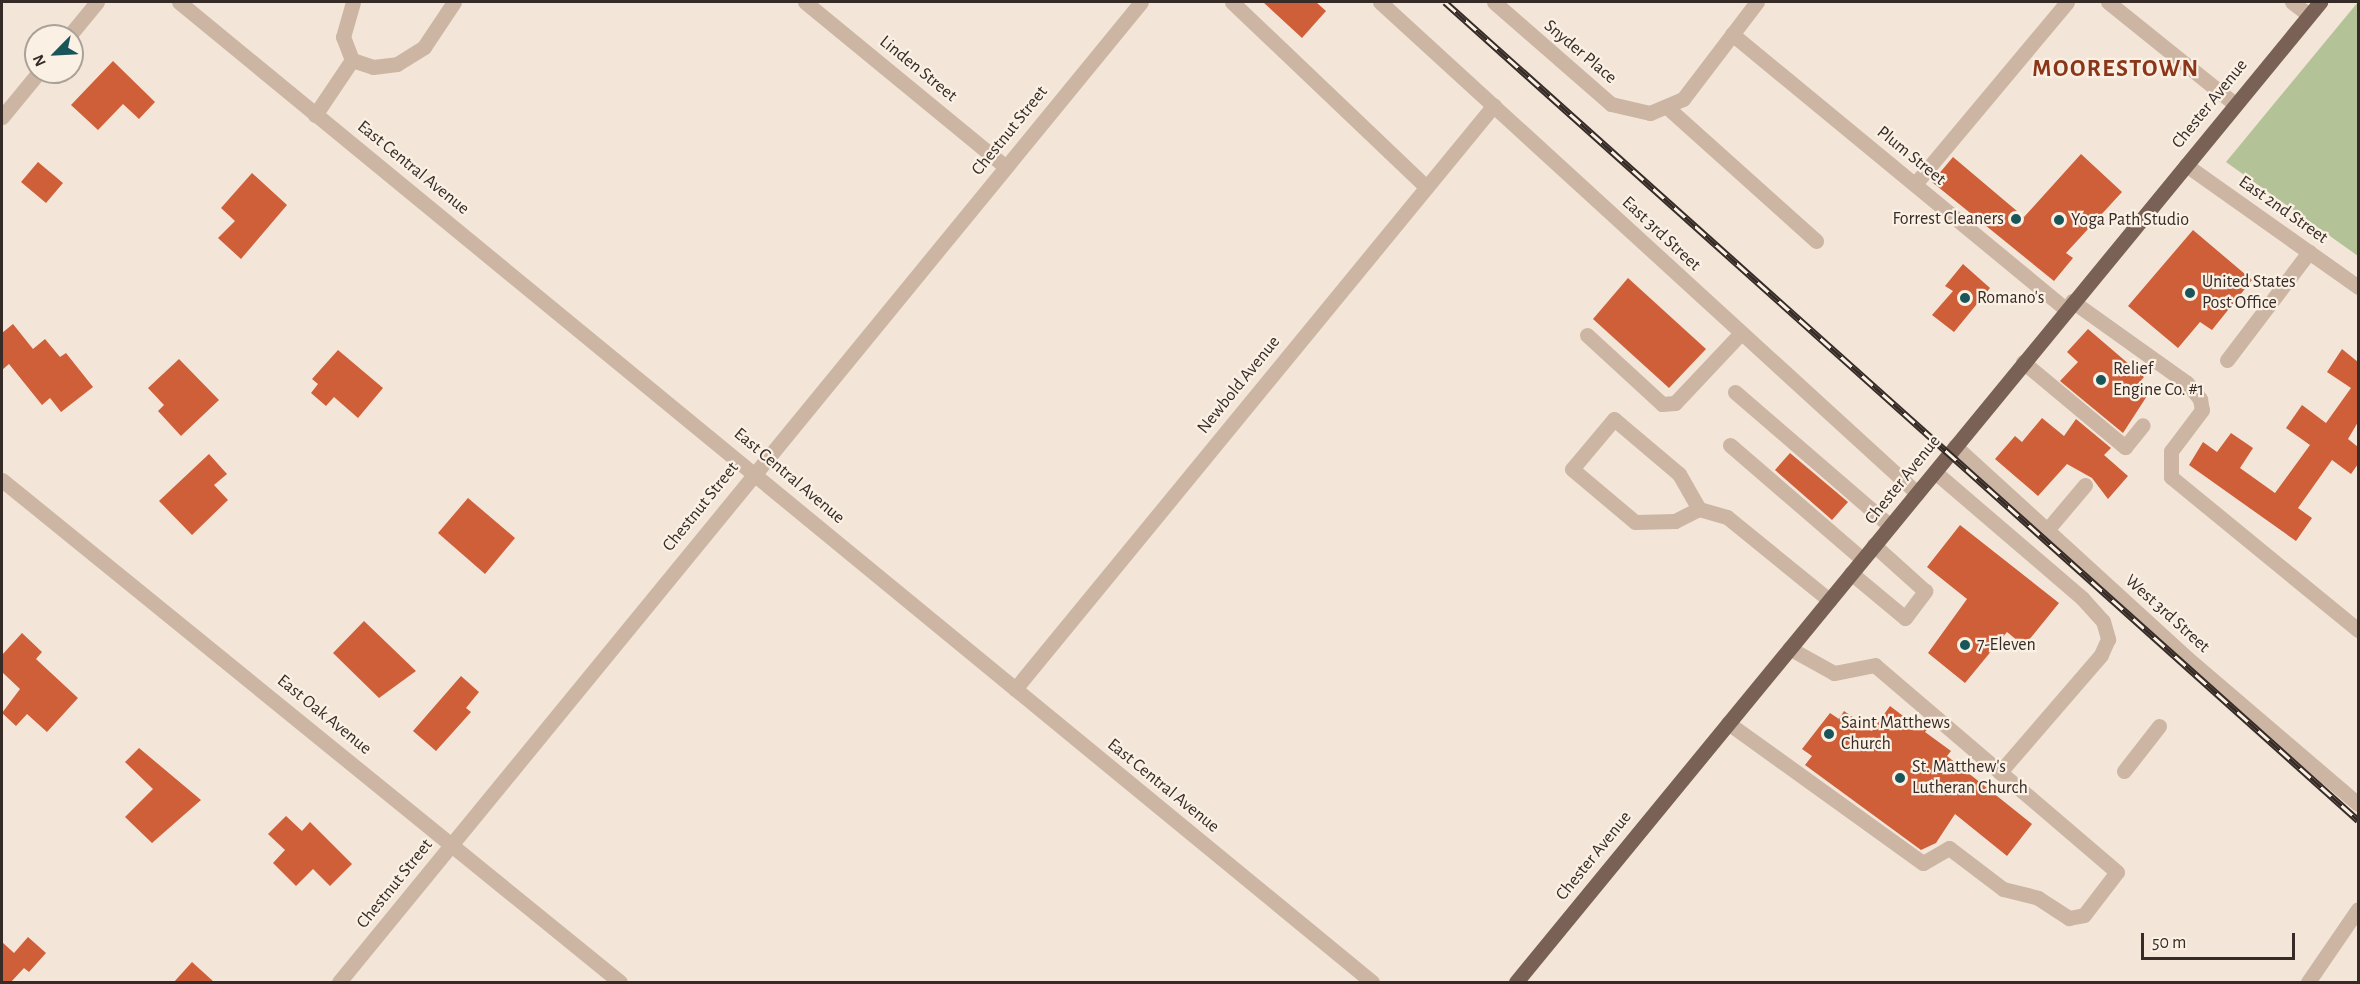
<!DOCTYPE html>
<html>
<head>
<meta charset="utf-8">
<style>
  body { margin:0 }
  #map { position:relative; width:2360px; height:984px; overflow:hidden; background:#f3e6d8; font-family:"Alegreya Sans",sans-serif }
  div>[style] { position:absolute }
  .green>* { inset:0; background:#b4c397 }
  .building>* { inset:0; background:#cf5f39 }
  .minor>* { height:15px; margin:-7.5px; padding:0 7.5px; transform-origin:7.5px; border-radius:7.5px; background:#ccb6a3 }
  .major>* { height:15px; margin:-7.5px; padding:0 7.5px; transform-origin:7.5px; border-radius:7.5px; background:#796255 }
  .rail>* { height:7px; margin-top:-3.5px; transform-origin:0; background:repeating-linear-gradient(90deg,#faf0e4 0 14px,#362b26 0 28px); box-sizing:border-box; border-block:2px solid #362b26 }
  .dots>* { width:16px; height:16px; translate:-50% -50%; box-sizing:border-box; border:3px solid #faf0e4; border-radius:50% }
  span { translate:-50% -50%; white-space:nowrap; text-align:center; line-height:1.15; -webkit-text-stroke:4.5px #faf0e4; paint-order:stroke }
  .street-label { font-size:18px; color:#362b26 }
  .poi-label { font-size:18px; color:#362b26 }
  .right { translate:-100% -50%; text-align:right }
  .left { translate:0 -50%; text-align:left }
  .district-label { font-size:24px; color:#8b3519; font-weight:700; letter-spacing:1.5px }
  .frame { position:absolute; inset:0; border:3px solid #362b26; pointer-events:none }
  .north { position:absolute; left:24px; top:24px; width:60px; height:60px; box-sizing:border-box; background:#faf0e4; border:2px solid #aca198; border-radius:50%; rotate:246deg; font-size:16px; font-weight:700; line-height:24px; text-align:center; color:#362b26 }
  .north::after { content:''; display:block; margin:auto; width:21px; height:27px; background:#18565a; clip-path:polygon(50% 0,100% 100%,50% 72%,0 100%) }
  .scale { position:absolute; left:2141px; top:933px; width:154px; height:27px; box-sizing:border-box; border:3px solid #362b26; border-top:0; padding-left:8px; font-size:18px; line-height:21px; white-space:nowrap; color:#362b26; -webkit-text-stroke:4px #faf0e4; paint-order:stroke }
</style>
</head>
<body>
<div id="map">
  <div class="green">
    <i style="clip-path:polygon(2358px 2px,2358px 256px,2226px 162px)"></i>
  </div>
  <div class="building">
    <i style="clip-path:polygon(1263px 2px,1316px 2px,1326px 11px,1302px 38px)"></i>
    <i style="clip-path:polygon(113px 61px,155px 102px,139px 119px,123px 104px,98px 130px,71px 105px)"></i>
    <i style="clip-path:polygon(2081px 154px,2122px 192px,2066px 253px,2073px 258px,2054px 281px,1932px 182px,1953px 157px,2024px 217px)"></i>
    <i style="clip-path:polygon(38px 162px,63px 183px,46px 203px,21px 182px)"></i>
    <i style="clip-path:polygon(252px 173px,287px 205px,241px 259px,218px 238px,235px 221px,221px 208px)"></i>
    <i style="clip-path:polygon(2193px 230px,2252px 280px,2212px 330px,2200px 322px,2178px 348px,2128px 306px)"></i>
    <i style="clip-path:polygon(1963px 264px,1990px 288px,1954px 332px,1932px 315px,1953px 291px,1945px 286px)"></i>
    <i style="clip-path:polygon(1628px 278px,1706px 349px,1669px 388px,1593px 319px)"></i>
    <i style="clip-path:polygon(13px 324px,33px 349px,45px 339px,60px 357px,66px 353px,93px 387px,61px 412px,50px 398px,42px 405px,9px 364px,2px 370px,2px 333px)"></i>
    <i style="clip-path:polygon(2088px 329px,2144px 377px,2137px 385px,2147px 396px,2123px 433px,2060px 381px,2078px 362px,2067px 352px)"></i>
    <i style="clip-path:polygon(2342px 349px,2358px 362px,2358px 422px,2348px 439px,2358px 447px,2358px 464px,2351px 474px,2332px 460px,2298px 508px,2312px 518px,2296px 541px,2189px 465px,2203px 442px,2217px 452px,2231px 433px,2253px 448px,2240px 468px,2275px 493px,2310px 445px,2286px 428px,2302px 405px,2326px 423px,2351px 388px,2327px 372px)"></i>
    <i style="clip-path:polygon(338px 350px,383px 388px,358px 418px,334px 397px,326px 406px,311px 393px,318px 384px,312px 379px)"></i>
    <i style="clip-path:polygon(179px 359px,219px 400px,181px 436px,158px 411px,164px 405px,148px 388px)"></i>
    <i style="clip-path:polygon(2042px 418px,2064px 436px,2076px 419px,2111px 448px,2104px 455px,2128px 476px,2108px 499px,2092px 478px,2067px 464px,2038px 496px,1995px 459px,2015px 436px,2022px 442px)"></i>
    <i style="clip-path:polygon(1790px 453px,1848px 502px,1832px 520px,1775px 470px)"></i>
    <i style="clip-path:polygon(209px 454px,227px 474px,214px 485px,228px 500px,192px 535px,159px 501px)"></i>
    <i style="clip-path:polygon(468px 498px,515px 538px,485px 574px,438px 533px)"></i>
    <i style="clip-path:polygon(1960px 525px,2059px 603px,2024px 646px,2007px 632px,1965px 683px,1928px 653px,1967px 599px,1927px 567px)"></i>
    <i style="clip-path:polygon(364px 621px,416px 671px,379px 698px,333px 653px)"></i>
    <i style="clip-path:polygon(22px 633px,42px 652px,36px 659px,78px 698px,47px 732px,27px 714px,16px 726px,2px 713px,20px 689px,2px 672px,2px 655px)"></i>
    <i style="clip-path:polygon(461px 676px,479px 692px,466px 708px,471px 712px,436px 751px,413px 731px)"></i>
    <i style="clip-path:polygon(1890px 706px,1911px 722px,1916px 716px,1930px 726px,1925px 732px,1951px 751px,1947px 756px,2032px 824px,2007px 856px,1955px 814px,1936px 843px,1921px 850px,1805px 765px,1812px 756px,1802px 749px,1830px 713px,1839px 719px,1844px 711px,1872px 731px)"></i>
    <i style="clip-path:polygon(139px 748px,201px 800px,152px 843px,125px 817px,153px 789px,125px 762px)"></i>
    <i style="clip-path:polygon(286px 816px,302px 831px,310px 822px,352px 864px,330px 886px,313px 869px,296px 886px,273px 863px,285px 850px,268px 834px)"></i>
    <i style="clip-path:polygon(28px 937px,46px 953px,29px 972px,24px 968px,11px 982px,2px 982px,2px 942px,14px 953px)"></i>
    <i style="clip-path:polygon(192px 962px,214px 982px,174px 982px)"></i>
  </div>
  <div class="minor">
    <i style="left:179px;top:2px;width:1544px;rotate:39.4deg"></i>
    <i style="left:805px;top:2px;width:260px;rotate:39.4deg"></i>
    <i style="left:1232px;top:2px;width:268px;rotate:43.6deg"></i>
    <i style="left:1380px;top:2px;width:728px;rotate:42.44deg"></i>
    <i style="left:1494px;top:2px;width:155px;rotate:41.1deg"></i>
    <i style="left:1611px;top:104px;width:40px;rotate:13deg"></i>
    <i style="left:1650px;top:113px;width:36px;rotate:-23deg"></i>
    <i style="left:1683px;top:99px;width:122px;rotate:-52.7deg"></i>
    <i style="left:2108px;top:2px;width:163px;rotate:38.8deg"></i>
    <i style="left:2292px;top:2px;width:21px;rotate:37deg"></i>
    <i style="left:1732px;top:34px;width:433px;rotate:39.5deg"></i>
    <i style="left:69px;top:36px;width:44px;rotate:-50.5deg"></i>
    <i style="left:352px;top:60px;width:22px;rotate:18deg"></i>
    <i style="left:373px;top:67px;width:24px;rotate:-7deg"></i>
    <i style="left:397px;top:64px;width:32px;rotate:-32deg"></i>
    <i style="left:424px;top:47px;width:54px;rotate:-56.3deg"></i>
    <i style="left:352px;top:60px;width:25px;rotate:-111deg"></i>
    <i style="left:343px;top:37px;width:36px;rotate:-74deg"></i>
    <i style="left:1668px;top:108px;width:199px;rotate:41.9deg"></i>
    <i style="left:315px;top:115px;width:66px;rotate:-56.1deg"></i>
    <i style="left:2px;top:117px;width:58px;rotate:-50.6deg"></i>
    <i style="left:2186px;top:165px;width:211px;rotate:35.3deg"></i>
    <i style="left:1915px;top:184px;width:237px;rotate:-50.1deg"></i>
    <i style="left:2072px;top:301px;width:141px;rotate:35.5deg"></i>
    <i style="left:2187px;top:383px;width:21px;rotate:51deg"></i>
    <i style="left:2200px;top:399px;width:11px;rotate:80deg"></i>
    <i style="left:2202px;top:410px;width:51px;rotate:127.1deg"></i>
    <i style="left:2171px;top:451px;width:26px;rotate:90deg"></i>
    <i style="left:2171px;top:477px;width:242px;rotate:39.3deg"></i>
    <i style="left:1587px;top:335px;width:102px;rotate:42.6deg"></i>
    <i style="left:1662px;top:404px;width:13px;rotate:-4deg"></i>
    <i style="left:1675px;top:403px;width:95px;rotate:-46.7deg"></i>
    <i style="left:2227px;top:360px;width:136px;rotate:-52.8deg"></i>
    <i style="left:2023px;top:362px;width:133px;rotate:39.8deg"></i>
    <i style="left:2125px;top:447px;width:28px;rotate:-51deg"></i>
    <i style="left:1735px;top:392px;width:205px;rotate:40.8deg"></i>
    <i style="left:1730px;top:445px;width:174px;rotate:40.8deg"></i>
    <i style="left:1955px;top:446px;width:314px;rotate:42.4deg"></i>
    <i style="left:2187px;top:658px;width:225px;rotate:40.5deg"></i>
    <i style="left:1935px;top:472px;width:194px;rotate:40.6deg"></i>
    <i style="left:2082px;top:598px;width:31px;rotate:48deg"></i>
    <i style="left:2103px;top:621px;width:19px;rotate:74deg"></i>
    <i style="left:2108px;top:639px;width:17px;rotate:114deg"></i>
    <i style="left:2101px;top:655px;width:155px;rotate:130.8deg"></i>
    <i style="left:2px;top:480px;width:796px;rotate:39.09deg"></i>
    <i style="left:1699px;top:509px;width:40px;rotate:-119.7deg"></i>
    <i style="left:1679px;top:474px;width:85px;rotate:-139.8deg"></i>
    <i style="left:1614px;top:419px;width:65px;rotate:130deg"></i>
    <i style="left:1572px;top:469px;width:82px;rotate:40.1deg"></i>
    <i style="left:1635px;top:522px;width:40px;rotate:-1.4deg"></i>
    <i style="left:1675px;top:521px;width:27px;rotate:-27deg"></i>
    <i style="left:1699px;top:509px;width:29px;rotate:16deg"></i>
    <i style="left:1727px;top:517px;width:132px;rotate:39.1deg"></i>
    <i style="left:2047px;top:530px;width:59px;rotate:-49.8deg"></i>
    <i style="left:1851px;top:573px;width:70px;rotate:39.8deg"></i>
    <i style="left:1905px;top:618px;width:34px;rotate:-53deg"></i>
    <i style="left:1925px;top:591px;width:69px;rotate:-138deg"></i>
    <i style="left:1015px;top:689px;width:755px;rotate:-50.64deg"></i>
    <i style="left:1728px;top:723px;width:240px;rotate:35.7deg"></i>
    <i style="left:1923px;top:863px;width:30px;rotate:-30deg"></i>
    <i style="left:1949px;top:848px;width:68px;rotate:37.2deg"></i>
    <i style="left:2003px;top:889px;width:36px;rotate:14deg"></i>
    <i style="left:2038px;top:898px;width:37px;rotate:33deg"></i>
    <i style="left:2069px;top:918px;width:15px;rotate:-11deg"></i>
    <i style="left:2084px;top:915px;width:54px;rotate:-52.5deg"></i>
    <i style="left:2117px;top:872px;width:318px;rotate:-139.5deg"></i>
    <i style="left:1875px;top:665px;width:42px;rotate:169deg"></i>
    <i style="left:1834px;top:673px;width:51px;rotate:-150.9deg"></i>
    <i style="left:2124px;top:771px;width:57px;rotate:-52.1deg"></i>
    <i style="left:339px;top:982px;width:1266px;rotate:-50.7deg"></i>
    <i style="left:2308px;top:982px;width:88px;rotate:-55.6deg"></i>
  </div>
  <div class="major">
    <i style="left:1516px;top:982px;width:1268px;rotate:-50.63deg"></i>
  </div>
  <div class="rail">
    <i style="left:1445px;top:2px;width:1226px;rotate:41.86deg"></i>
  </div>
  <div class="dots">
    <i style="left:2016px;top:219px;background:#18565a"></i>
    <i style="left:2059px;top:220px;background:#18565a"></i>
    <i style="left:2190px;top:293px;background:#18565a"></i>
    <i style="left:1965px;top:298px;background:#18565a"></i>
    <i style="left:2101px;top:380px;background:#18565a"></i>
    <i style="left:1965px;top:645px;background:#18565a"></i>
    <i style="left:1829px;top:734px;background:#18565a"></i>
    <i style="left:1900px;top:778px;background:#18565a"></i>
  </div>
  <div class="street-label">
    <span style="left:1580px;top:52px;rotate:40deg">Snyder Place</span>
    <span style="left:918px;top:69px;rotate:39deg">Linden Street</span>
    <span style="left:2210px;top:104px;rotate:-51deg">Chester Avenue</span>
    <span style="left:1010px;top:131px;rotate:-51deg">Chestnut Street</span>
    <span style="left:1911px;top:156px;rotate:39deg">Plum Street</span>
    <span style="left:413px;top:168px;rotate:39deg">East Central Avenue</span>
    <span style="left:2283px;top:210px;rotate:35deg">East 2nd Street</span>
    <span style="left:1661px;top:234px;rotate:43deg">East 3rd Street</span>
    <span style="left:1239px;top:385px;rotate:-51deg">Newbold Avenue</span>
    <span style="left:789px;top:476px;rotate:40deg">East Central Avenue</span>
    <span style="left:1903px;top:480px;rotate:-51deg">Chester Avenue</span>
    <span style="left:701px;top:507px;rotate:-51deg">Chestnut Street</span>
    <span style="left:2167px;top:614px;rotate:42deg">West 3rd Street</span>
    <span style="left:324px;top:715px;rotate:39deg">East Oak Avenue</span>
    <span style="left:1163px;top:786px;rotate:39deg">East Central Avenue</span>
    <span style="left:1594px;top:856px;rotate:-51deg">Chester Avenue</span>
    <span style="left:395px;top:884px;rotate:-51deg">Chestnut Street</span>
  </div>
  <div class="poi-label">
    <span class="right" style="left:2004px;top:219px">Forrest Cleaners</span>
    <span class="left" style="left:2071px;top:220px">Yoga Path Studio</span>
    <span class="left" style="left:2202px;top:293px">United States<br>Post Office</span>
    <span class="left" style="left:1977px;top:298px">Romano's</span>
    <span class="left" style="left:2113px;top:380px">Relief<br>Engine Co. #1</span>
    <span class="left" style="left:1977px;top:645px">7-Eleven</span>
    <span class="left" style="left:1841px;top:734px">Saint Matthews<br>Church</span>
    <span class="left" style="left:1912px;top:778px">St. Matthew's<br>Lutheran Church</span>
  </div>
  <div class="district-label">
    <span style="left:2116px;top:70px">MOORESTOWN</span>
  </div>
  <div class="frame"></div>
  <div class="north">N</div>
  <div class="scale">50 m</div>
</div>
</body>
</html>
